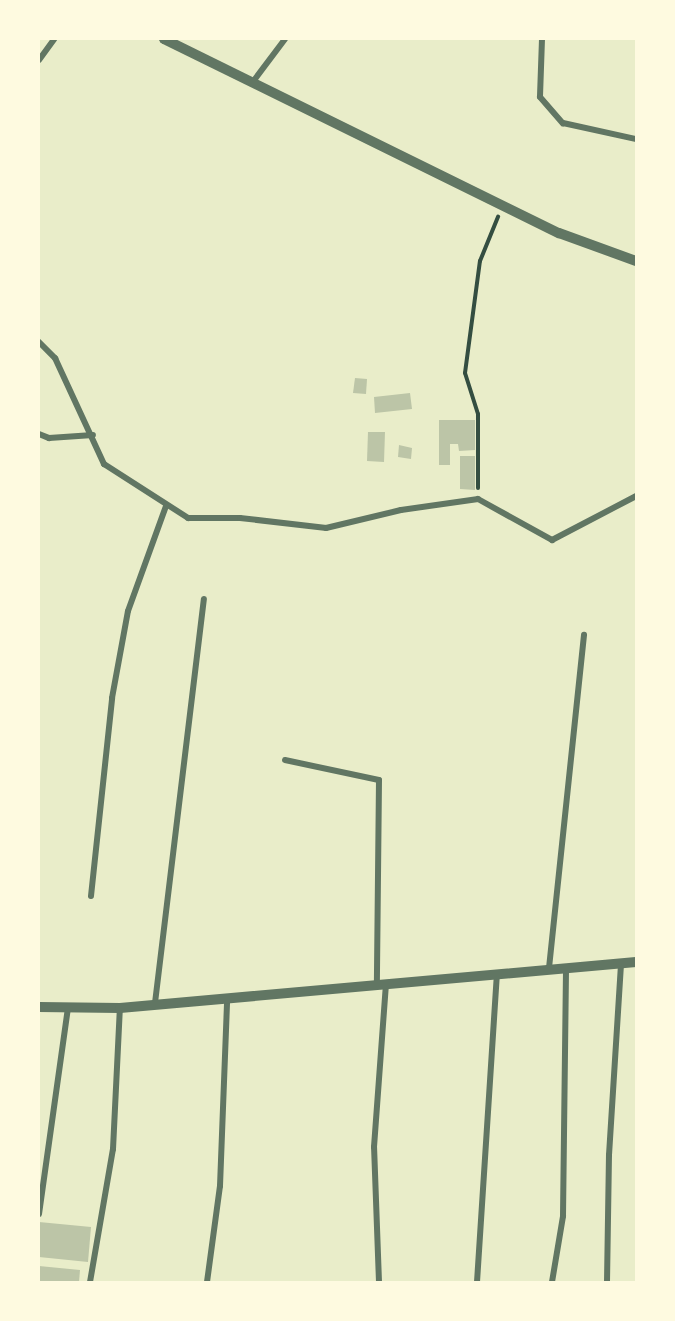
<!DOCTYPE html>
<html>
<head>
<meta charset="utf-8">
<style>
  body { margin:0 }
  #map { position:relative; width:675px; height:1321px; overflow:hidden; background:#e9edc9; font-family:"Work Sans",sans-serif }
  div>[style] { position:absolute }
  .building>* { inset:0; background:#bcc5a7 }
  .path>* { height:4px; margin:-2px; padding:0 2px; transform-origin:2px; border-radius:2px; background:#344e41 }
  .minor>* { height:6px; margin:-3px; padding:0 3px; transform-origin:3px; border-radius:3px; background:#617663 }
  .tertiary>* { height:10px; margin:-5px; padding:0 5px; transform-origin:5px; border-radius:5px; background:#617663 }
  span { translate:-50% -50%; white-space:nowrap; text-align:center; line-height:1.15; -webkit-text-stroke:6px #fefae0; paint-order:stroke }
  .frame { position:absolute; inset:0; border:40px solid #fefae0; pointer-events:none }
</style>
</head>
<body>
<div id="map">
  <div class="building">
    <i style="clip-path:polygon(355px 378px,367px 379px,366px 394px,353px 393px)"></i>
    <i style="clip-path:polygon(410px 393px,412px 409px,375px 413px,374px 397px)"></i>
    <i style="clip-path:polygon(439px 420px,475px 420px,475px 450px,459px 451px,458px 444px,450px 444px,450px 465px,439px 465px)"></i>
    <i style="clip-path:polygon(368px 432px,385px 432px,384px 462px,367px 461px)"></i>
    <i style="clip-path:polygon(399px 445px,412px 448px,411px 459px,398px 457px)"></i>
    <i style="clip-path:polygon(460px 456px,475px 456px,475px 490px,460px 489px)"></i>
    <i style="clip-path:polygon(39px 1222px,91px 1227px,88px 1262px,39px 1257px)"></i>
    <i style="clip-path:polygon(39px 1266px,80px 1270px,79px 1282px,39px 1282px)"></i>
  </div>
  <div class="path">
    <i style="left:478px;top:488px;width:74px;rotate:-90deg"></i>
    <i style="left:478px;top:414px;width:43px;rotate:-107.6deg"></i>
    <i style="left:465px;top:373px;width:113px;rotate:-82.4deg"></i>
    <i style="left:480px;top:261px;width:48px;rotate:-67.8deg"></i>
  </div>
  <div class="minor">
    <i style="left:542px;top:39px;width:58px;rotate:92deg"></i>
    <i style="left:540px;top:97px;width:35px;rotate:49deg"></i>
    <i style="left:563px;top:123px;width:75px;rotate:12.4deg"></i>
    <i style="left:39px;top:60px;width:26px;rotate:-54deg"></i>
    <i style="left:252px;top:83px;width:55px;rotate:-53.1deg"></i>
    <i style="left:39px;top:342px;width:23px;rotate:45deg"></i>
    <i style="left:55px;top:358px;width:117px;rotate:65.2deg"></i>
    <i style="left:104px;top:464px;width:100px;rotate:32.7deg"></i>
    <i style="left:188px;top:518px;width:52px"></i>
    <i style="left:240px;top:518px;width:87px;rotate:6.6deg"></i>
    <i style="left:326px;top:528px;width:77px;rotate:-13.5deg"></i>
    <i style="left:401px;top:510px;width:78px;rotate:-8.1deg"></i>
    <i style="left:478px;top:499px;width:85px;rotate:29deg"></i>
    <i style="left:552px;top:540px;width:95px;rotate:-27.6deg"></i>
    <i style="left:39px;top:434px;width:11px;rotate:22deg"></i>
    <i style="left:49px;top:438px;width:44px;rotate:-3.9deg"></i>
    <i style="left:285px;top:760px;width:96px;rotate:12deg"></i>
    <i style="left:379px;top:780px;width:204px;rotate:90.6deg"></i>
    <i style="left:91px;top:896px;width:199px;rotate:-83.9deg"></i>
    <i style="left:112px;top:698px;width:88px;rotate:-79.6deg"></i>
    <i style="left:128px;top:611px;width:112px;rotate:-70.1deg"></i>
    <i style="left:549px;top:968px;width:335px;rotate:-84deg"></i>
    <i style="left:155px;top:1003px;width:407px;rotate:-83.1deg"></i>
    <i style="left:39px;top:1214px;width:209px;rotate:-82deg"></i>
    <i style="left:90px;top:1282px;width:135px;rotate:-80.2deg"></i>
    <i style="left:113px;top:1149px;width:141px;rotate:-87.2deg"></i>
    <i style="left:207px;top:1282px;width:97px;rotate:-82.3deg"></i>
    <i style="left:220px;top:1186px;width:186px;rotate:-87.8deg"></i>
    <i style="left:379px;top:1282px;width:135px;rotate:-92.1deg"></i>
    <i style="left:374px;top:1147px;width:163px;rotate:-85.8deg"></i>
    <i style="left:477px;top:1282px;width:308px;rotate:-86.3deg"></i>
    <i style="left:552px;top:1282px;width:67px;rotate:-80.5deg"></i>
    <i style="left:563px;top:1216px;width:248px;rotate:-89.3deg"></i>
    <i style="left:607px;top:1282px;width:127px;rotate:-89.1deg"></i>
    <i style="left:609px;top:1155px;width:192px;rotate:-86.4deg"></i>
  </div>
  <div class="tertiary">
    <i style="left:164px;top:39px;width:440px;rotate:26.2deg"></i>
    <i style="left:559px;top:233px;width:82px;rotate:20deg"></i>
    <i style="left:39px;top:1007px;width:81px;rotate:0.7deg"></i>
    <i style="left:120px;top:1008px;width:518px;rotate:-5.09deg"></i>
  </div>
  <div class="frame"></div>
</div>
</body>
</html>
